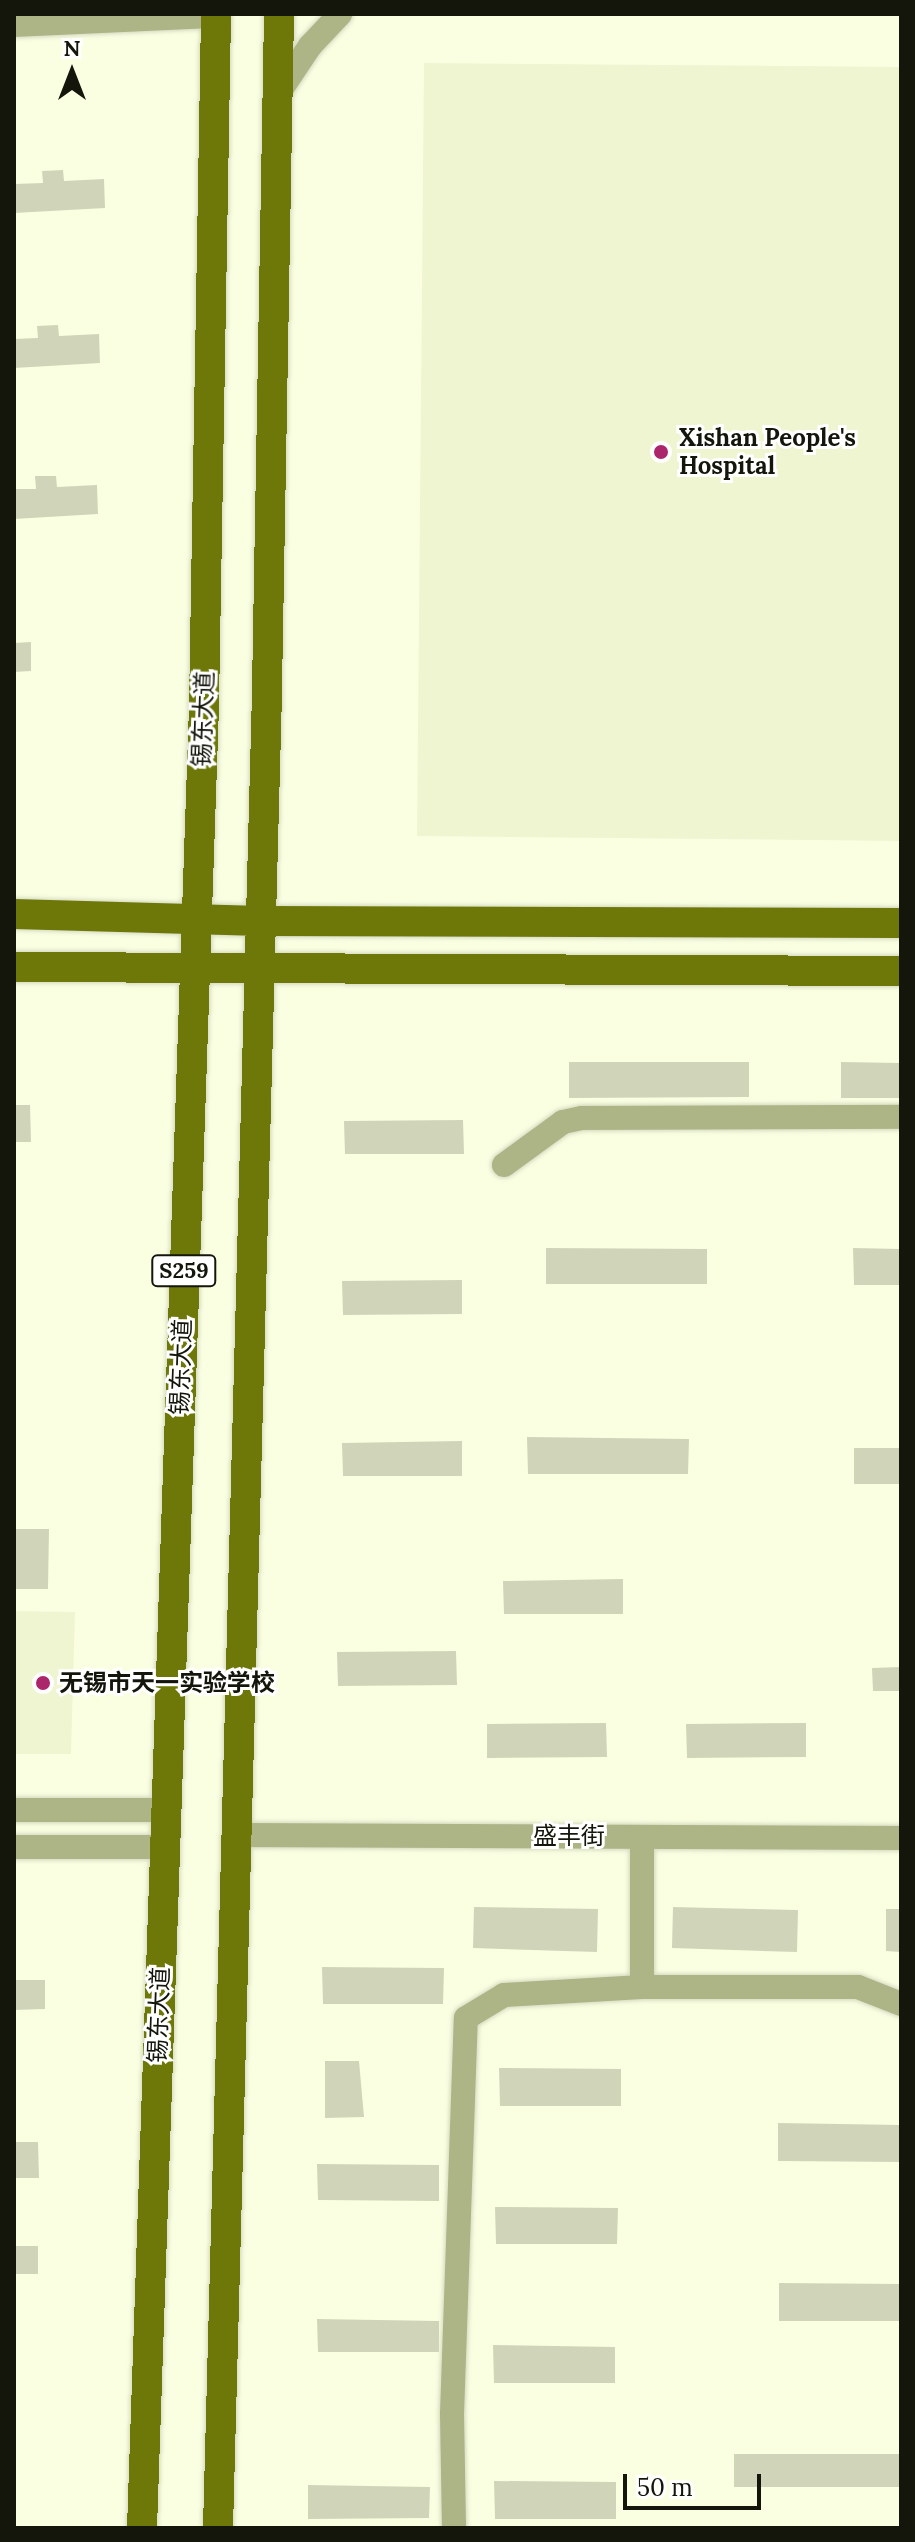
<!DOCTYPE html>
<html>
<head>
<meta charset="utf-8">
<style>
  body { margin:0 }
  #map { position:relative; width:915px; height:2542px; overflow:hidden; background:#faffe2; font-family:Lora,"Noto Sans SC",serif }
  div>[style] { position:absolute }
  .built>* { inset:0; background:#eff5d1 }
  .building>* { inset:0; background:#d0d5b9 }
  .roads { filter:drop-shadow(0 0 2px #d5dac0) drop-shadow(0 0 2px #d5dac0) }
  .minor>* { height:24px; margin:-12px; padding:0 12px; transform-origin:12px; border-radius:12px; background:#adb486 }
  .major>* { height:30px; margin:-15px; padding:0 15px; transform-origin:15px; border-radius:15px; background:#6d7809 }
  .dots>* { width:22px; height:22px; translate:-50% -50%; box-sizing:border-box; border:4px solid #fff; border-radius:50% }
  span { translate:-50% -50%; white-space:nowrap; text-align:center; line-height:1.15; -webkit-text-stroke:6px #fff; paint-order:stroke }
  .shield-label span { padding:2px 6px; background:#fff; border:2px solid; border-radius:6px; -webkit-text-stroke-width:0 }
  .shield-label { font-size:22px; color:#14150b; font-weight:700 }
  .poi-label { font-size:24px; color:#14150b; font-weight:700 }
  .left { translate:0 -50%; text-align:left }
  .street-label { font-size:24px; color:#14150b }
  .frame { position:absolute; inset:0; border:16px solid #14150b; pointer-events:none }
  .north { position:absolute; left:32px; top:32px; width:80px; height:80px; -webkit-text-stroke:6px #fff; paint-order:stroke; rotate:0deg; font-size:22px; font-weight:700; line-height:32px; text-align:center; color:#14150b }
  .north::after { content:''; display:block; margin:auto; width:28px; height:36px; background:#14150b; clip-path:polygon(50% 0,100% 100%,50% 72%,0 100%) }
  .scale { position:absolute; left:623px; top:2474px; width:138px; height:36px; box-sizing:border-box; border:4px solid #14150b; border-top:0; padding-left:10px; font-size:24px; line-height:28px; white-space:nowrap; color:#14150b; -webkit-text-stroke:6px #fff; paint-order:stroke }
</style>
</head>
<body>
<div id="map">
  <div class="built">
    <i style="clip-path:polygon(424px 63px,901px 67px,901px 841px,417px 836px)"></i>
    <i style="clip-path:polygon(14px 1611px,75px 1612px,71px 1754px,14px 1754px)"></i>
  </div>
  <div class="building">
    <i style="clip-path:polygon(63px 170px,64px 181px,104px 179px,105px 208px,14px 213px,14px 184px,43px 183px,42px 171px)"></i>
    <i style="clip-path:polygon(58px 325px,59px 336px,99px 334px,100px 363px,14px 368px,14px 339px,38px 338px,37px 326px)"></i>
    <i style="clip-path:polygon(35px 476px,56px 476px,57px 487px,97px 485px,98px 514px,14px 519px,14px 489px,36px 489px)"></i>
    <i style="clip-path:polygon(31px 642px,31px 671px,14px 672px,14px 643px)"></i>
    <i style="clip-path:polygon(569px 1062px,749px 1062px,749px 1097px,569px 1098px)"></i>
    <i style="clip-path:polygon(841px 1062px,901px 1063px,901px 1098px,841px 1098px)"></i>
    <i style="clip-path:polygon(14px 1105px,30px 1105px,31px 1142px,14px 1142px)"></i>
    <i style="clip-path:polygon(463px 1120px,464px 1154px,345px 1154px,344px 1121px)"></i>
    <i style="clip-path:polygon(546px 1248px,707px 1249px,707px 1284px,546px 1284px)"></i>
    <i style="clip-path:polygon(853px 1248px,901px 1249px,901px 1285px,854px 1285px)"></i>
    <i style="clip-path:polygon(462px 1280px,462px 1314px,343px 1315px,342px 1281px)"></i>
    <i style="clip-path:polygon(527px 1437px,689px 1439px,688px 1474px,528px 1474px)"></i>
    <i style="clip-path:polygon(462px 1441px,462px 1476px,343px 1476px,342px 1443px)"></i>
    <i style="clip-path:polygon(854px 1448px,901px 1448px,901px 1484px,854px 1484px)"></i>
    <i style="clip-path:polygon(14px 1529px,49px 1529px,48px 1589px,14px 1589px)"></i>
    <i style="clip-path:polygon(623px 1579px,623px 1614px,504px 1614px,503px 1581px)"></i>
    <i style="clip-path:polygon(456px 1651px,457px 1685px,338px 1686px,337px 1652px)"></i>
    <i style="clip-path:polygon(901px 1667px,901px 1691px,873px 1691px,872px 1668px)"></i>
    <i style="clip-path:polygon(606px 1723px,607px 1757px,487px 1758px,487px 1724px)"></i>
    <i style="clip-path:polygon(806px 1723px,806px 1757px,687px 1758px,686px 1724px)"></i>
    <i style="clip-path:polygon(474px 1907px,598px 1909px,597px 1952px,473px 1948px)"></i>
    <i style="clip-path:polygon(673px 1907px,798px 1910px,797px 1952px,672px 1948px)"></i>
    <i style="clip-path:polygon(886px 1909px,901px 1909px,901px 1952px,886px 1951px)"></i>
    <i style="clip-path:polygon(322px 1967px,444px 1968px,443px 2004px,323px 2004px)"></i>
    <i style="clip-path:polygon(14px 1980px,45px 1980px,45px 2009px,14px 2010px)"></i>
    <i style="clip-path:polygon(325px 2061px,359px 2061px,364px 2117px,325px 2118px)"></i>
    <i style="clip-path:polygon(499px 2068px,621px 2069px,621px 2106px,500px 2106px)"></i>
    <i style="clip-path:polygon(778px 2123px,901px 2125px,901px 2162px,778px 2161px)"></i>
    <i style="clip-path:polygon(14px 2142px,38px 2142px,39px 2178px,14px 2178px)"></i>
    <i style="clip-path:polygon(317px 2164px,439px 2165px,439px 2201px,318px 2200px)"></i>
    <i style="clip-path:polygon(495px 2207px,618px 2208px,617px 2244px,496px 2244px)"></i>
    <i style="clip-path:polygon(14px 2246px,38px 2246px,38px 2274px,14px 2274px)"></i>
    <i style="clip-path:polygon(779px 2283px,901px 2284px,901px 2321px,779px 2321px)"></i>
    <i style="clip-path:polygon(317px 2319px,439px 2321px,439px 2352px,318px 2352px)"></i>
    <i style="clip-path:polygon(493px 2345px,615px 2347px,615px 2383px,494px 2383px)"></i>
    <i style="clip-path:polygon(734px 2454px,901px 2454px,901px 2487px,734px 2487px)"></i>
    <i style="clip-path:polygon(494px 2481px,616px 2482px,616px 2519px,495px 2519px)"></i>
    <i style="clip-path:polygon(308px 2485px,430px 2487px,429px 2518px,308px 2519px)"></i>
  </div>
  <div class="roads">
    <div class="minor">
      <i style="left:14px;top:25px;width:202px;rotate:-2.6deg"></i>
      <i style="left:278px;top:94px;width:58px;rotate:-56.3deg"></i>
      <i style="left:310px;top:46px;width:44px;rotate:-46.8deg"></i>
      <i style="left:504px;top:1165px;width:73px;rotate:-36.1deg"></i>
      <i style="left:563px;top:1122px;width:19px;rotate:-12deg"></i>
      <i style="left:582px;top:1118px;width:319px;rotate:-0.2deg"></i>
      <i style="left:14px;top:1810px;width:152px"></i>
      <i style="left:236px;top:1835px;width:665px;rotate:0.26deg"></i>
      <i style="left:642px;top:1837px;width:150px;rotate:90deg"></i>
      <i style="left:14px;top:1847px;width:151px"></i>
      <i style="left:454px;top:2528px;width:114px;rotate:-91deg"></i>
      <i style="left:452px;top:2414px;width:396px;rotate:-88deg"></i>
      <i style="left:466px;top:2018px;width:44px;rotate:-31.2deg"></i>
      <i style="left:504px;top:1995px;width:138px;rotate:-3.3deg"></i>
      <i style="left:642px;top:1987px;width:216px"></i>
      <i style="left:858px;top:1987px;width:46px;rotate:21.6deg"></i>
    </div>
    <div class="major">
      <i style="left:14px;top:914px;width:247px;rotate:1.6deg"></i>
      <i style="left:261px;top:921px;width:640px;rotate:0.18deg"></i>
      <i style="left:14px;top:967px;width:887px;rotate:0.26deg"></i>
      <i style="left:142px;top:2528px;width:1826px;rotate:-88.05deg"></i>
      <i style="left:204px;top:703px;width:689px;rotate:-89deg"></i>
      <i style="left:218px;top:2528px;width:1841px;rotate:-88.47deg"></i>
      <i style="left:267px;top:688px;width:674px;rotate:-88.98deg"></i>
    </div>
  </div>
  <div class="dots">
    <i style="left:661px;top:452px;background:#ac266c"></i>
    <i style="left:43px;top:1683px;background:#ac266c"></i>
  </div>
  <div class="shield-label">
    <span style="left:184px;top:1271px">S259</span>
  </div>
  <div class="poi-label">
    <span class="left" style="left:679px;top:452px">Xishan People's<br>Hospital</span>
    <span class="left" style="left:59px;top:1683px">无锡市天一实验学校</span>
  </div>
  <div class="street-label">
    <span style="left:203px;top:719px;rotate:-88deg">锡东大道</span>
    <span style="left:181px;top:1367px;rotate:-88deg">锡东大道</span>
    <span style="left:569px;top:1836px">盛丰街</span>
    <span style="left:159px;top:2015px;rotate:-88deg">锡东大道</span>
  </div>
  <div class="frame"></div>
  <div class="north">N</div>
  <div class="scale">50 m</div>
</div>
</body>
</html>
